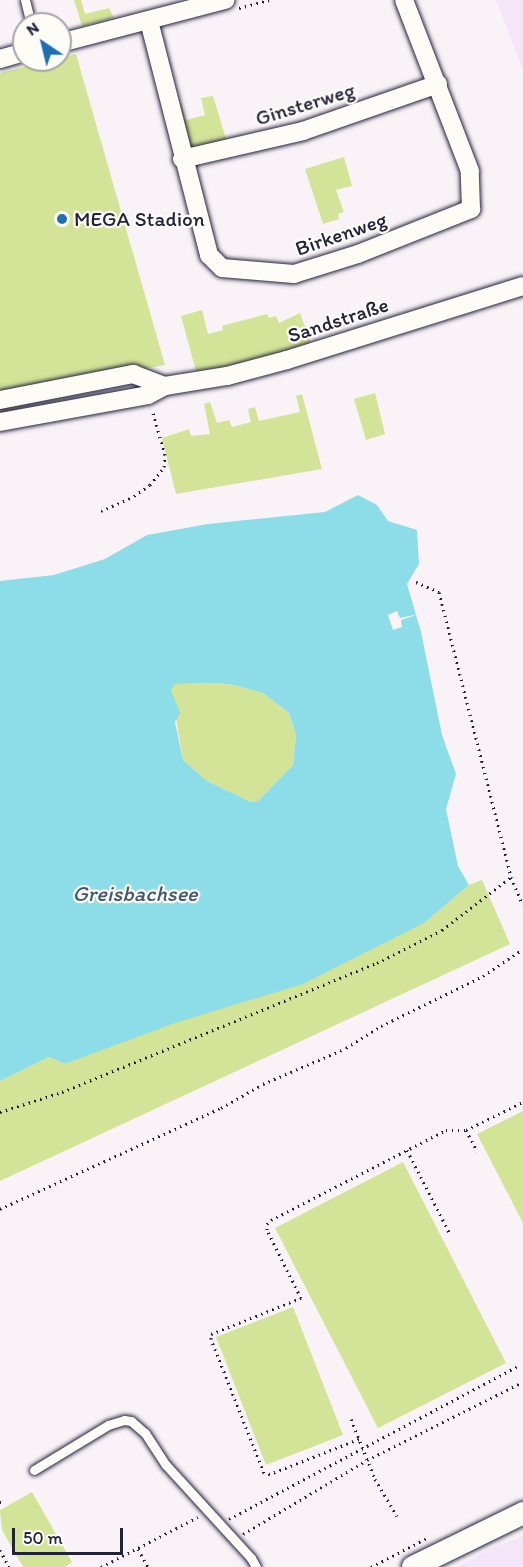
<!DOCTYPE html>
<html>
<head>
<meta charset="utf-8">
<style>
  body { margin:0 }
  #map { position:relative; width:523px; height:1567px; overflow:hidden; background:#f9f2f7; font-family:Itim,sans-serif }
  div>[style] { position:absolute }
  .built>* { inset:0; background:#f4e6f8 }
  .green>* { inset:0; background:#d3e498 }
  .water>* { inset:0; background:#8ddde9 }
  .pier>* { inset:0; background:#f9f2f7 }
  .path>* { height:3px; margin-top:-1.5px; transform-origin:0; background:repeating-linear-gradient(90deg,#22223b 0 1.5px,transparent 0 6px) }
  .roads { filter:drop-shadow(0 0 2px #22223b) drop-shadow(0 0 2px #22223b) }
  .service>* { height:9px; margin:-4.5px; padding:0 4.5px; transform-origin:4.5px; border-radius:4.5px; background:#fdfcf7 }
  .minor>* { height:18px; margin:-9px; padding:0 9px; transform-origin:9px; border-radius:9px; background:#fdfcf7 }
  .tertiary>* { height:22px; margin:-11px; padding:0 11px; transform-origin:11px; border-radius:11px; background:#fdfcf7 }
  .dots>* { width:16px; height:16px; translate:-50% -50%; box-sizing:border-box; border:3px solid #fdfcf7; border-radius:50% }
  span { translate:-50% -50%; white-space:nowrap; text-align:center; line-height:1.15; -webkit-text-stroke:4.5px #fdfcf7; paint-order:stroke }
  .street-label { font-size:21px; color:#22223b }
  .poi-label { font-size:21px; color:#22223b }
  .left { translate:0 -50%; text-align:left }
  .water-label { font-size:22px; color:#425a6f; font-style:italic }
  .north { position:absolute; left:12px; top:12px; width:60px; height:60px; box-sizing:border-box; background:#fdfcf7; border:2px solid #a5a5ac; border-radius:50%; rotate:325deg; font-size:16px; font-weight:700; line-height:24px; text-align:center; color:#22223b }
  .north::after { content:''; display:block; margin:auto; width:21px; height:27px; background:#1f6fb2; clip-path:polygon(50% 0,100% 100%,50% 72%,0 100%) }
  .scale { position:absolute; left:12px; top:1528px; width:111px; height:27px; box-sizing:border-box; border:3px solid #22223b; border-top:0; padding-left:8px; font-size:18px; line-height:21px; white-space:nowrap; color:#22223b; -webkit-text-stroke:4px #fdfcf7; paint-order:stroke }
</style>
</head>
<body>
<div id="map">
  <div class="built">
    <i style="clip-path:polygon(496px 0,523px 0,523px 70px)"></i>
    <i style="clip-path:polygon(523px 1536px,523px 1567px,457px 1567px,490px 1549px)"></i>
  </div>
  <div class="green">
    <i style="clip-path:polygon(74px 0,81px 0,85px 14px,109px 8px,114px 18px,82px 26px)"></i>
    <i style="clip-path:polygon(76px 54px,165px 365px,0 395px,0 73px)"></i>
    <i style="clip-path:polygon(213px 96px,227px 142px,195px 148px,186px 144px,175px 105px,181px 103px,186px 120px,205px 115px,201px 98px)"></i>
    <i style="clip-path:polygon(344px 157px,352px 186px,336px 190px,344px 212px,338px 214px,339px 219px,323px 224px,305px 169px)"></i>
    <i style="clip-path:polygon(202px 310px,208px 334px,223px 330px,222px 326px,225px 325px,267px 314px,269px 318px,276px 316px,279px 323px,300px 313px,312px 346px,197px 375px,181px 316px)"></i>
    <i style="clip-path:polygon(375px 393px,385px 434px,366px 440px,354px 399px)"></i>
    <i style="clip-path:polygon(302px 394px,322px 469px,176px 494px,162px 438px,189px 429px,191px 436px,210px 434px,204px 404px,210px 402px,217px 423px,229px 420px,232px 427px,251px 422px,248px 409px,255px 407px,259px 421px,300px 412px,296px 396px)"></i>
    <i style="clip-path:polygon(215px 683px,234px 685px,263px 693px,289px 713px,296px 735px,293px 765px,258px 801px,251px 802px,207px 781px,183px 760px,171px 689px,175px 684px)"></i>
    <i style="clip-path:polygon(482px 880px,510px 944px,0 1181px,0 1081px,49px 1057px,65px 1064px,424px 923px,469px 885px)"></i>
    <i style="clip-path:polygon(523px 1111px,523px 1223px,477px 1134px)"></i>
    <i style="clip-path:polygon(403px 1162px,506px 1363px,378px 1428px,275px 1228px)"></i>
    <i style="clip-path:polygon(293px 1307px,343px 1435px,266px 1465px,216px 1337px)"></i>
    <i style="clip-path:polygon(32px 1492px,72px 1562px,65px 1567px,23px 1567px,2px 1530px,0 1510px)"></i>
  </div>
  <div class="water">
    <i style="clip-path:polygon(evenodd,358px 495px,377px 505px,388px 521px,417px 530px,419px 564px,407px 584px,421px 632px,442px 735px,456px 774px,446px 809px,458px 866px,469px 885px,424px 923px,303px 984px,175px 1023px,65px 1064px,49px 1057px,0 1081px,0 581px,54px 575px,105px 559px,147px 535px,208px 524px,325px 512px,358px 495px,215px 683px,234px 685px,263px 693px,289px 713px,296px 735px,293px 765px,258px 801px,251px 802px,207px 781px,183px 760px,175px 722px,180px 713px,171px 690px,175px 684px,215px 683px)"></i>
  </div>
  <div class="pier">
    <i style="clip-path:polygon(397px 611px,400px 618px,419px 614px,401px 620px,402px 627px,393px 630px,388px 615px)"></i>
  </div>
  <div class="path">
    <i style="left:239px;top:8px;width:31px;rotate:-15deg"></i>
    <i style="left:101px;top:511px;width:36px;rotate:-24deg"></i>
    <i style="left:134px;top:496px;width:19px;rotate:-35deg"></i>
    <i style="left:150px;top:485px;width:23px;rotate:-52deg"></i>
    <i style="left:164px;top:467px;width:12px;rotate:-85deg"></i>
    <i style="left:165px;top:455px;width:48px;rotate:-105.8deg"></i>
    <i style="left:416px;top:582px;width:25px;rotate:23deg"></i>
    <i style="left:439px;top:592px;width:294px;rotate:75.8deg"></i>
    <i style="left:511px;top:877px;width:30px;rotate:67deg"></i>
    <i style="left:0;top:1112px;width:65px;rotate:-17.9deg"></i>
    <i style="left:62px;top:1092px;width:340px;rotate:-22.3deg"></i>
    <i style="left:377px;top:963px;width:73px;rotate:-26.9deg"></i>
    <i style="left:442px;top:930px;width:87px;rotate:-37.5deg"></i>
    <i style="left:466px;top:1130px;width:24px;rotate:62deg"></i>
    <i style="left:407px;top:1150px;width:94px;rotate:62.9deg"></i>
    <i style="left:0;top:1209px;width:243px;rotate:-24.6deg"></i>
    <i style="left:221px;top:1108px;width:48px;rotate:-29.7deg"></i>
    <i style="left:263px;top:1084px;width:90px;rotate:-23.4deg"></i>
    <i style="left:346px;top:1048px;width:41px;rotate:-32.2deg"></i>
    <i style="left:381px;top:1026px;width:114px;rotate:-26.1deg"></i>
    <i style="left:483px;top:976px;width:48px;rotate:-34deg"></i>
    <i style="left:351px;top:1419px;width:65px;rotate:68.2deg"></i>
    <i style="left:375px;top:1479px;width:43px;rotate:59.3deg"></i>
    <i style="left:359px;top:1439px;width:96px;rotate:158.5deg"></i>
    <i style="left:270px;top:1474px;width:6px;rotate:-171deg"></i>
    <i style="left:264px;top:1473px;width:144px;rotate:-111.6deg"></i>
    <i style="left:211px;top:1339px;width:5px;rotate:-90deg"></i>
    <i style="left:211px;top:1334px;width:97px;rotate:-21.8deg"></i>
    <i style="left:301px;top:1298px;width:76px;rotate:-116.6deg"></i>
    <i style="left:267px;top:1230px;width:6px;rotate:-90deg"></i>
    <i style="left:267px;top:1224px;width:6px;rotate:-45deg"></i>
    <i style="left:271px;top:1220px;width:197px;rotate:-27.2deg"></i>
    <i style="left:446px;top:1130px;width:20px"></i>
    <i style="left:466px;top:1130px;width:64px;rotate:-26.2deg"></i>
    <i style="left:0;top:1502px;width:2px"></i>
    <i style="left:229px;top:1519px;width:329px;rotate:-27.9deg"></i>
    <i style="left:243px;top:1534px;width:144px;rotate:-30.8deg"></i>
    <i style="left:367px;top:1460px;width:174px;rotate:-26.6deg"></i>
    <i style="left:138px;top:1549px;width:21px;rotate:61deg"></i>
    <i style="left:0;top:1550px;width:19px;rotate:62deg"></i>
    <i style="left:101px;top:1567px;width:109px;rotate:-27.3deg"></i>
    <i style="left:371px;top:1567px;width:65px;rotate:-27.3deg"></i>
  </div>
  <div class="roads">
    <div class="service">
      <i style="left:25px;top:0;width:25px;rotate:76deg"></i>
      <i style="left:34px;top:1470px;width:87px;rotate:-31.3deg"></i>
      <i style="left:108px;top:1425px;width:17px;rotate:-17deg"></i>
      <i style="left:124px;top:1420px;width:7px;rotate:8deg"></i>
      <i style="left:131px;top:1421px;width:18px;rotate:41deg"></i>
      <i style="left:145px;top:1433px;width:38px;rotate:57deg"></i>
      <i style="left:166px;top:1465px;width:126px;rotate:47.6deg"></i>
      <i style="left:251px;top:1558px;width:10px;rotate:61deg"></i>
    </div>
    <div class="minor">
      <i style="left:149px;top:21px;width:242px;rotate:75.6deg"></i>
      <i style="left:209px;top:255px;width:18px;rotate:45deg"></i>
      <i style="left:222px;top:268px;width:72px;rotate:4.8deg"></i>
      <i style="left:294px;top:274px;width:67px;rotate:-17.4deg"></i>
      <i style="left:358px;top:254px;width:122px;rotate:-21.7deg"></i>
      <i style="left:471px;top:209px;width:38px;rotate:-92deg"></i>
      <i style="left:470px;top:171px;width:183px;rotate:-111.1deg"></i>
      <i style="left:60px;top:43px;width:171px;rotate:-14.6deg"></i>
      <i style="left:0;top:59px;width:25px;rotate:-16deg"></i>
      <i style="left:182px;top:159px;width:124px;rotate:-13deg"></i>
      <i style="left:303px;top:131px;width:143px;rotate:-19.2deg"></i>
      <i style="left:0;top:400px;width:136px;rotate:-11.1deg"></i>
      <i style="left:133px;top:374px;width:34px;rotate:21deg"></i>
      <i style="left:0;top:422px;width:150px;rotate:-10.3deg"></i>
      <i style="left:148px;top:395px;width:19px;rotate:-28deg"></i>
      <i style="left:165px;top:386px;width:63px;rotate:-9.2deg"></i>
      <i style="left:227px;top:376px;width:62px;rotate:-14.9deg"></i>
      <i style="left:287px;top:360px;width:247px;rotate:-17.4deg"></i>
    </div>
    <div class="tertiary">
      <i style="left:413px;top:1567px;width:123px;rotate:-26.1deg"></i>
    </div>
  </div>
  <div class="dots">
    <i style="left:62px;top:219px;background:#1f6fb2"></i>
  </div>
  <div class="street-label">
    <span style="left:305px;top:104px;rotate:-17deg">Ginsterweg</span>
    <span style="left:341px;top:234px;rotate:-19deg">Birkenweg</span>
    <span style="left:338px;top:320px;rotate:-18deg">Sandstraße</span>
  </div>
  <div class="poi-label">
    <span class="left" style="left:74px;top:219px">MEGA Stadion</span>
  </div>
  <div class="water-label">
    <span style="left:135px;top:894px">Greisbachsee</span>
  </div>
  <div class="north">N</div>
  <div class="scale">50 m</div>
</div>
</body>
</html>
